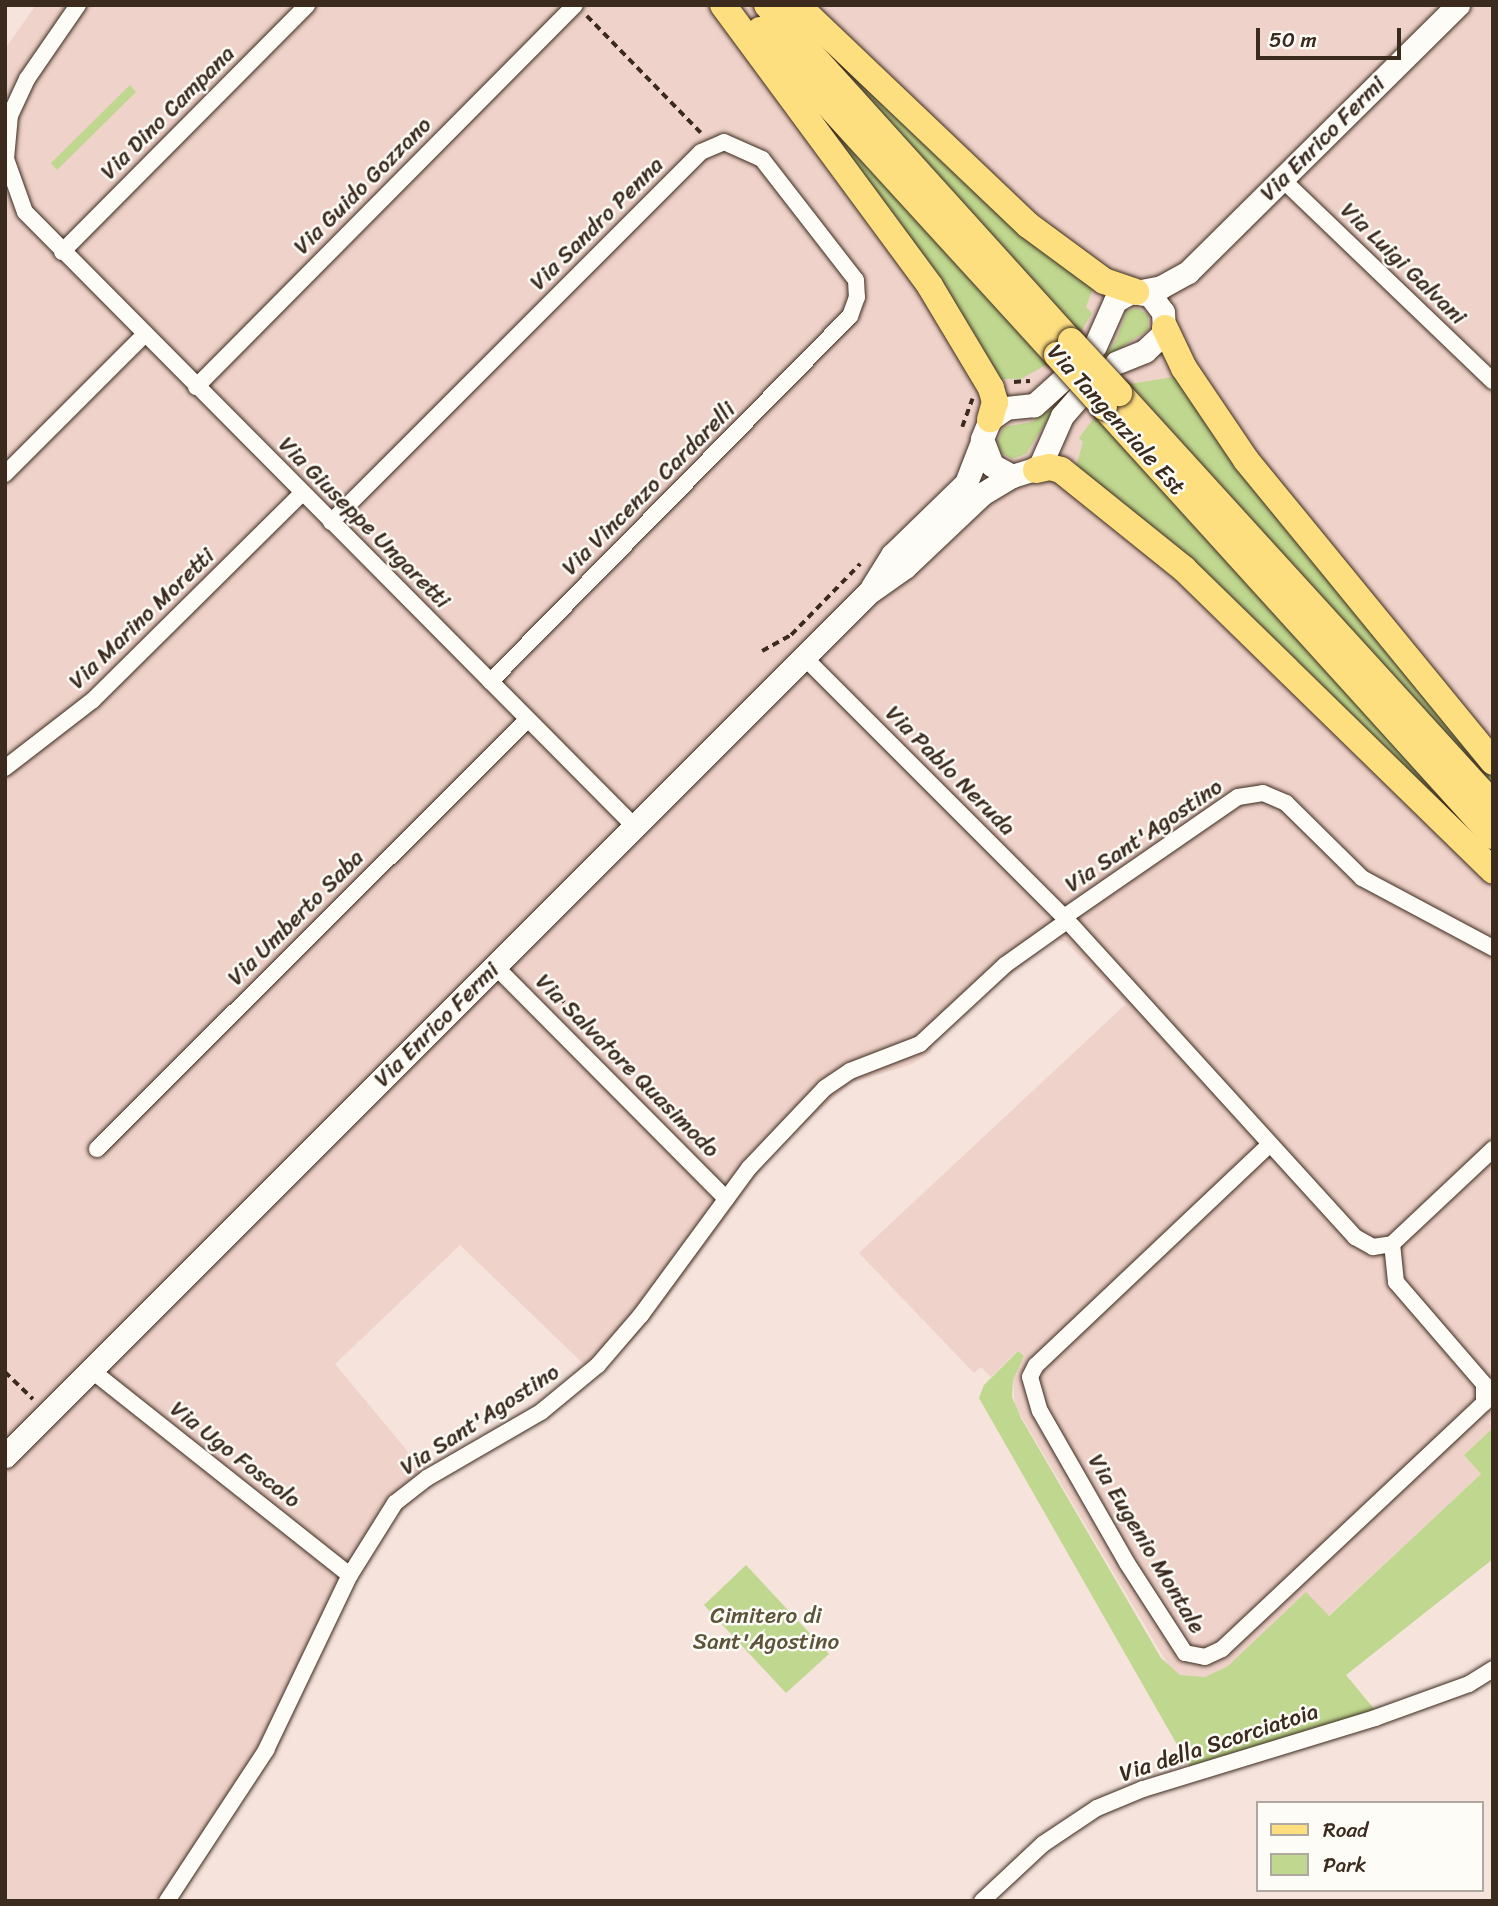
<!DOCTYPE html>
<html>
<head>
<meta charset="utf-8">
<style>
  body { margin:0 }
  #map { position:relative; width:1498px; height:1906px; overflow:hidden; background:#f5e3dc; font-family:Sriracha,sans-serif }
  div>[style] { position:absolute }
  .built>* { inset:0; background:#efd2c9 }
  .green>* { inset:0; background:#bfd78e }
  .path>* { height:3.5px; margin-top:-1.75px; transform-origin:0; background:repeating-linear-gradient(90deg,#3b2a1e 0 7px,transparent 0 12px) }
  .roads { filter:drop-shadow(0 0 2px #3b2a1e) drop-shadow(0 0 2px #3b2a1e) }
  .street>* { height:16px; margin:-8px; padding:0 8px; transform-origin:8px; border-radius:8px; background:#fdfcf7 }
  .secondary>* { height:23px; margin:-11.5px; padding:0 11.5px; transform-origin:11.5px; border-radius:11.5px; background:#fdfcf7 }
  .primary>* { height:26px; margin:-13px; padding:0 13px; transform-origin:13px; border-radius:13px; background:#fedf80 }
  .bridges { filter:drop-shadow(0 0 2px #3b2a1e) drop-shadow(0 0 2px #3b2a1e) }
  .primary-bridge>* { height:26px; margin:-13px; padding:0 13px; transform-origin:13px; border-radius:13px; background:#fedf80 }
  span { translate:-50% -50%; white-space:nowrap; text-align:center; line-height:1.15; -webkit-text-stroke:5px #fdfcf7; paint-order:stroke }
  .street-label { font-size:23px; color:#3b2a1e }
  .park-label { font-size:23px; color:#5c553a }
  .frame { position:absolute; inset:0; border:7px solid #3b2a1e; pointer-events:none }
  .legend { position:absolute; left:1256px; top:1801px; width:228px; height:91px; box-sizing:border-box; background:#fdfcf7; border:2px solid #afa8a0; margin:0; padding:9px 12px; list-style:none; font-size:21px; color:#3b2a1e }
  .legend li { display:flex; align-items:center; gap:14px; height:35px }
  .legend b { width:35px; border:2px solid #afa8a0 }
  .scale { position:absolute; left:1256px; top:28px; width:145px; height:32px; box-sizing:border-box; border:4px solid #3b2a1e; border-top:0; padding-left:9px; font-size:21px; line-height:24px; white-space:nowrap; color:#3b2a1e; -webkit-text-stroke:5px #fdfcf7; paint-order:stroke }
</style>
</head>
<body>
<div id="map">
  <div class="built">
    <i style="clip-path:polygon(36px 5px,1493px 5px,1493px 1418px,1489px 1423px,1493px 1428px,1464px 1455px,1481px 1474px,1328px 1616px,1205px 1677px,1180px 1675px,1170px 1668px,1015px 1406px,1013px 1380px,1024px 1356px,1017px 1351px,991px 1377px,981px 1367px,974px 1373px,859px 1253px,1126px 1004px,1066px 942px,1054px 939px,973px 1005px,933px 1044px,931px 1052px,912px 1064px,851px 1083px,778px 1146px,675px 1288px,633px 1340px,596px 1376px,460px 1245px,335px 1364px,405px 1448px,428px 1486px,394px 1519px,359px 1575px,277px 1748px,178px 1901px,5px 1901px,5px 49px)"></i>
  </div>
  <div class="green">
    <i style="clip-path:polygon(789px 10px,1095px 283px,1086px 307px,1092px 313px,1080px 333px)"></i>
    <i style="clip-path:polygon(770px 55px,1049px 363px,1021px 379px,997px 379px)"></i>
    <i style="clip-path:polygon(130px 85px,136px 92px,57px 170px,51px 163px)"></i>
    <i style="clip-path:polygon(1137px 308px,1148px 315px,1148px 330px,1100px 361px,1116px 341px,1127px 311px)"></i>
    <i style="clip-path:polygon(1180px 376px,1493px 772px,1493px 787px,1129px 384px)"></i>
    <i style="clip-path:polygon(1057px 404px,1026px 454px,1012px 459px,1002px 453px,997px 442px,1004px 427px,1032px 422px)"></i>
    <i style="clip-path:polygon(1097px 414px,1493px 848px,1493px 861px,1075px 470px,1083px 442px,1079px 438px)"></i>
    <i style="clip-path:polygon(1018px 1351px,1024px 1356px,1013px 1380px,1012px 1397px,1021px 1418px,1161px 1658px,1180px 1675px,1205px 1677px,1228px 1666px,1306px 1592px,1329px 1616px,1481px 1474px,1464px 1455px,1493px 1428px,1493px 1559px,1346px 1675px,1375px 1710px,1246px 1753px,1218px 1757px,1191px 1769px,979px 1398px,984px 1385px)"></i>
    <i style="clip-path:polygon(746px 1565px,829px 1654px,786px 1693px,704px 1605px)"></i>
  </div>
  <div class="path">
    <i style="left:587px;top:16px;width:163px;rotate:45.7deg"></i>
    <i style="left:1014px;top:382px;width:16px;rotate:-4deg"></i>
    <i style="left:962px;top:427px;width:30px;rotate:-70deg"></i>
    <i style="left:762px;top:651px;width:33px;rotate:-29deg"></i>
    <i style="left:791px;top:635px;width:99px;rotate:-45.8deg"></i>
    <i style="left:551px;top:989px;width:92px;rotate:45deg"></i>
    <i style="left:5px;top:1372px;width:39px;rotate:44deg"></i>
  </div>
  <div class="roads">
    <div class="street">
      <i style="left:78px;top:5px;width:90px;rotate:124.6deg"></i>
      <i style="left:27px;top:79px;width:40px;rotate:115deg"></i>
      <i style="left:10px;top:115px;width:44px;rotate:95.2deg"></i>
      <i style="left:6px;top:159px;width:56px;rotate:70.3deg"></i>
      <i style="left:25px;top:212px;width:865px;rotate:45.23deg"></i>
      <i style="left:1282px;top:179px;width:292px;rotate:43.8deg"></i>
      <i style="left:62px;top:252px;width:348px;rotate:-45.2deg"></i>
      <i style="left:196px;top:387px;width:538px;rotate:-45.23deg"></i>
      <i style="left:5px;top:474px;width:197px;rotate:-45deg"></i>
      <i style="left:331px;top:522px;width:523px;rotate:-45deg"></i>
      <i style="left:701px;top:152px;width:25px;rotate:-23deg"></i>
      <i style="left:724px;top:142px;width:42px;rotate:24.1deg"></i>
      <i style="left:762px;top:159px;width:153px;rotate:52.2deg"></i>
      <i style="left:856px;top:280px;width:17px;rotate:87deg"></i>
      <i style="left:857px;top:297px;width:20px;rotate:110deg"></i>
      <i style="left:850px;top:316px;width:513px;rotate:134.53deg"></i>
      <i style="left:804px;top:657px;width:368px;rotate:45deg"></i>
      <i style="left:1064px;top:917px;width:433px;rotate:47.7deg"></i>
      <i style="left:1355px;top:1237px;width:21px;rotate:29deg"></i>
      <i style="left:1373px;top:1247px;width:19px;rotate:-9deg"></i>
      <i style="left:1392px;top:1244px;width:139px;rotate:-43.2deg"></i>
      <i style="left:5px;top:768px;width:111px;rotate:-37.7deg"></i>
      <i style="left:93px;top:700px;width:294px;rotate:-44.7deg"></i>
      <i style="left:1064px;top:917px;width:211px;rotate:-34.6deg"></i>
      <i style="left:1238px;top:797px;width:25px;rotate:-9deg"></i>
      <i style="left:1263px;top:793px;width:25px;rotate:23deg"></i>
      <i style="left:1286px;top:803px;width:107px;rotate:44.6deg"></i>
      <i style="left:1362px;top:878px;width:149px;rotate:28.1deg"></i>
      <i style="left:495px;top:966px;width:328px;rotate:45.2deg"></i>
      <i style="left:1269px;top:1145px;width:320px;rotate:136.6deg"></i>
      <i style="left:1036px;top:1365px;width:13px;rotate:117deg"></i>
      <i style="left:1030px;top:1377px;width:35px;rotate:74deg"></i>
      <i style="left:1040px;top:1411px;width:175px;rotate:60.2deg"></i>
      <i style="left:1127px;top:1563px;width:107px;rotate:57.2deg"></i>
      <i style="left:1185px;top:1653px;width:20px;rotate:11deg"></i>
      <i style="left:1205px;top:1657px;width:19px;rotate:-25deg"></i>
      <i style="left:1222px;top:1649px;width:359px;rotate:-43.2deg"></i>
      <i style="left:1484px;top:1403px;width:19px;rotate:-90deg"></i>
      <i style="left:1484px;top:1384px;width:135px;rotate:-130.8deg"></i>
      <i style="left:1396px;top:1282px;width:38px;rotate:-96deg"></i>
      <i style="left:97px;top:1149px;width:607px;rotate:-44.93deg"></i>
      <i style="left:91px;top:1370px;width:330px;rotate:38.4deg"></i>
      <i style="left:167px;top:1901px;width:181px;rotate:-56.7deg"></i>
      <i style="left:266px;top:1750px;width:194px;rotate:-64.4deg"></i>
      <i style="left:350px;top:1575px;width:85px;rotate:-58deg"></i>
      <i style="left:395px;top:1503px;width:41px;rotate:-38deg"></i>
      <i style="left:427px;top:1478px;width:132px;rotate:-30.1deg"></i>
      <i style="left:541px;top:1412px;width:74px;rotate:-39.5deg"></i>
      <i style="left:598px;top:1365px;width:66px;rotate:-49.3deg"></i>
      <i style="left:641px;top:1315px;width:182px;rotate:-53.7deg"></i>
      <i style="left:749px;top:1168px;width:110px;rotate:-46.5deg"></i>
      <i style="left:825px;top:1088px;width:30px;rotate:-34deg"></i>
      <i style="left:850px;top:1071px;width:75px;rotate:-21.1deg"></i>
      <i style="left:920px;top:1044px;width:116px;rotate:-42.9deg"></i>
      <i style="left:1005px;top:965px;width:76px;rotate:-35.4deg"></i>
      <i style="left:982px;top:1901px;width:83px;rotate:-43.1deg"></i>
      <i style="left:1043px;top:1844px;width:65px;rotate:-33.7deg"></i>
      <i style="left:1097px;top:1808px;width:50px;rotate:-22.4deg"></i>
      <i style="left:1143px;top:1789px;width:243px;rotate:-17deg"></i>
      <i style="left:1375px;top:1718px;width:100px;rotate:-19.9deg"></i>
      <i style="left:1469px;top:1684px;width:28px;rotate:-32deg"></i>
    </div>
    <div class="secondary">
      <i style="left:1136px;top:292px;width:25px;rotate:-11deg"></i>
      <i style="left:1161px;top:287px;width:31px;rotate:-29deg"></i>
      <i style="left:1188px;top:272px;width:380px;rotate:-44.7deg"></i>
      <i style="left:1095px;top:346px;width:49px;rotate:-66deg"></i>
      <i style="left:1115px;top:301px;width:18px;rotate:-29deg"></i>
      <i style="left:1131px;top:292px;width:19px;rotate:9deg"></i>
      <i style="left:1150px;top:295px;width:21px;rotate:53deg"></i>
      <i style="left:1163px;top:312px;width:21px;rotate:87deg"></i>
      <i style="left:1164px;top:333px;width:26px;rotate:137deg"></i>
      <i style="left:1145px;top:351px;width:31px;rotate:158deg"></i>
      <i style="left:1062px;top:380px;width:38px;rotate:138deg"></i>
      <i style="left:1034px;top:405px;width:28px;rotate:174deg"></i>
      <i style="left:1006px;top:408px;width:19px;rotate:145deg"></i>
      <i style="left:990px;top:419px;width:22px;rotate:112deg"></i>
      <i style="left:982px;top:439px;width:28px;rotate:69deg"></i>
      <i style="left:992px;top:465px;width:23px;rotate:29deg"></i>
      <i style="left:1012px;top:476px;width:28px;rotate:-17deg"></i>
      <i style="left:1039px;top:468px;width:57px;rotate:-66.1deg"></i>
      <i style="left:1062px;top:416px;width:23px;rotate:-49deg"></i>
      <i style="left:872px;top:587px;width:38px;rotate:-58deg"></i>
      <i style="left:892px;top:555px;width:103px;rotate:-44.2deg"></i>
      <i style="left:966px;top:483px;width:44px;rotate:-68.7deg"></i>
      <i style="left:5px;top:1456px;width:1220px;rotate:-45deg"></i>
      <i style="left:868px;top:593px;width:45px;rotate:-35.1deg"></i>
      <i style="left:905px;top:567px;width:106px;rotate:-43.5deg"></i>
      <i style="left:982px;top:494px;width:35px;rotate:-31deg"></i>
    </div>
    <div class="primary">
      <i style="left:723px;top:5px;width:349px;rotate:53.6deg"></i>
      <i style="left:930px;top:286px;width:119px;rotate:59.1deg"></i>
      <i style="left:991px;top:388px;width:15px;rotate:74deg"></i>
      <i style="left:995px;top:402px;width:18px;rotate:106deg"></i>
      <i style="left:767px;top:5px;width:453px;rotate:47.9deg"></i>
      <i style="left:797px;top:5px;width:319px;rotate:43.6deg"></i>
      <i style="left:1028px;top:225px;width:94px;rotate:36.4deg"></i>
      <i style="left:1104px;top:281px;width:34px;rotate:19deg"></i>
      <i style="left:760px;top:30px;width:440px;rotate:47.6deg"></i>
      <i style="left:1165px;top:328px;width:44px;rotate:64.6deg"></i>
      <i style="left:1184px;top:368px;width:111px;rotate:56deg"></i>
      <i style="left:1246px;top:460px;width:390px;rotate:50.7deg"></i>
      <i style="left:1119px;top:393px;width:556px;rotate:47.7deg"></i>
      <i style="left:1104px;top:407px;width:579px;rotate:47.8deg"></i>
      <i style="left:1036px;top:470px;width:14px;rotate:-12deg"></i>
      <i style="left:1050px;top:467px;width:11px;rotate:15deg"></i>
      <i style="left:1061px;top:470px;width:158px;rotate:38.8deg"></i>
      <i style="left:1184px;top:569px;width:432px;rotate:44.3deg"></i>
    </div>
  </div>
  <div class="bridges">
    <div class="primary-bridge">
      <i style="left:1071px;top:341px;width:71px;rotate:47.3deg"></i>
      <i style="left:1057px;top:355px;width:70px;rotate:47.9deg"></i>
    </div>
  </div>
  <div class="street-label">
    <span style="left:168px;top:113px;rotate:-45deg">Via Dino Campana</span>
    <span style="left:1323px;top:139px;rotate:-45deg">Via Enrico Fermi</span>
    <span style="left:363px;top:186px;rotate:-45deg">Via Guido Gozzano</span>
    <span style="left:597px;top:224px;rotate:-45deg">Via Sandro Penna</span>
    <span style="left:1403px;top:264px;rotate:44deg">Via Luigi Galvani</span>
    <span style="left:1116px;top:420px;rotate:48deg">Via Tangenziale Est</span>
    <span style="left:649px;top:489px;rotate:-45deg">Via Vincenzo Cardarelli</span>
    <span style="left:364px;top:523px;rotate:45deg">Via Giuseppe Ungaretti</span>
    <span style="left:142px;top:619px;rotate:-44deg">Via Marino Moretti</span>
    <span style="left:950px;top:771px;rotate:45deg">Via Pablo Neruda</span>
    <span style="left:1144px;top:836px;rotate:-34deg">Via Sant'Agostino</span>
    <span style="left:296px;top:918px;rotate:-45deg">Via Umberto Saba</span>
    <span style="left:437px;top:1025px;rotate:-45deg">Via Enrico Fermi</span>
    <span style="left:627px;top:1066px;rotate:45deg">Via Salvatore Quasimodo</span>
    <span style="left:480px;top:1420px;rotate:-33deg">Via Sant'Agostino</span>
    <span style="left:235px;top:1455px;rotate:38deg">Via Ugo Foscolo</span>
    <span style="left:1146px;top:1544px;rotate:59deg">Via Eugenio Montale</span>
    <span style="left:1219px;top:1743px;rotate:-18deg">Via della Scorciatoia</span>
  </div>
  <div class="park-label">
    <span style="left:766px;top:1629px">Cimitero di<br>Sant'Agostino</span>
  </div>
  <div class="frame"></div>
  <ul class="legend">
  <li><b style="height:9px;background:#fedf80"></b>Road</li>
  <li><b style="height:19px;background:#bfd78e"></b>Park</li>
  </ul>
  <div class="scale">50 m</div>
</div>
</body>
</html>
